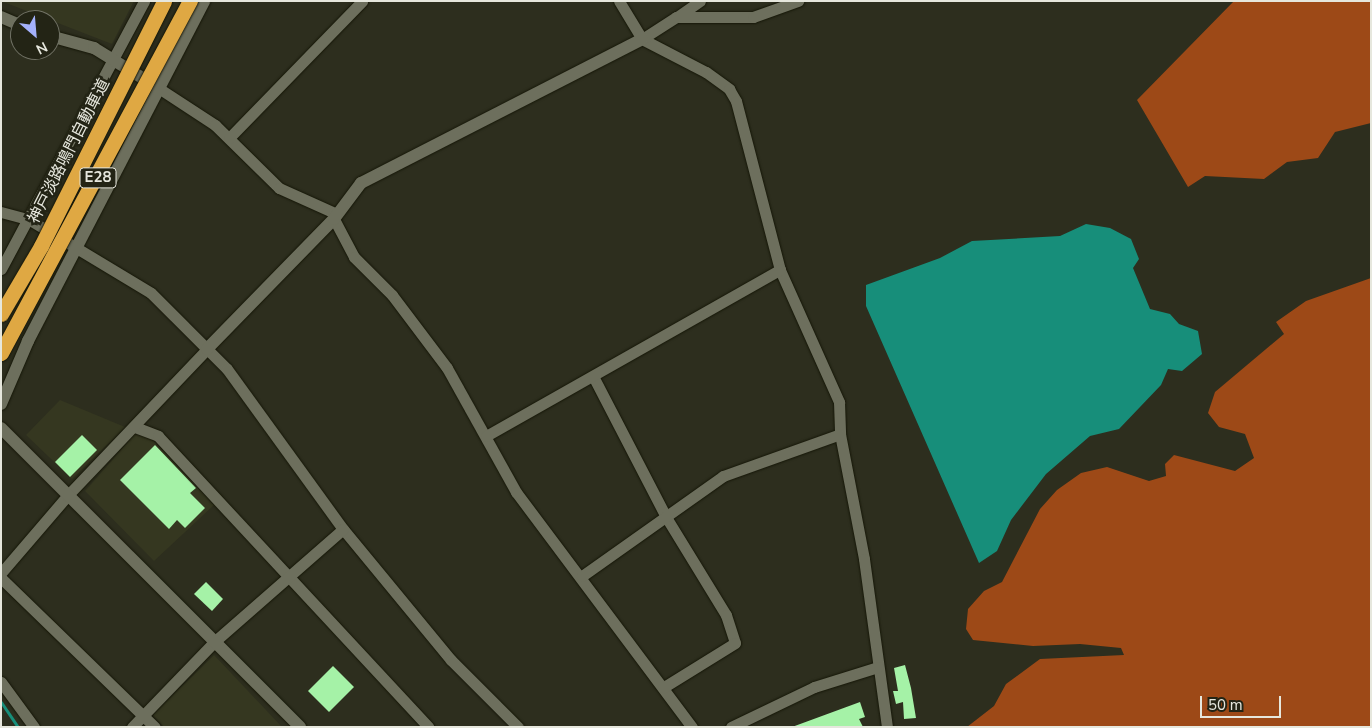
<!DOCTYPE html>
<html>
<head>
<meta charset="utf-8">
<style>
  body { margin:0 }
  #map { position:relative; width:1372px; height:728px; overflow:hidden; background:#2d2e1e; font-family:"Nunito Sans","Noto Sans JP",sans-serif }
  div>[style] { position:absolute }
  .built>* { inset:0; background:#353720 }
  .forest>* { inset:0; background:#9d4917 }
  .water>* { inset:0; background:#178e7a }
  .stream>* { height:3px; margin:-1.5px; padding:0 1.5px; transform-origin:1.5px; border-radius:1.5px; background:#178e7a }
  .building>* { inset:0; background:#a5f2a7 }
  .roads { filter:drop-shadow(0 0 1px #151607) drop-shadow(0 0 1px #151607) }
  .minor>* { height:11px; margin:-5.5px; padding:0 5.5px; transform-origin:5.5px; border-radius:5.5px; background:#6d6f5d }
  .tertiary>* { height:12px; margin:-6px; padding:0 6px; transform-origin:6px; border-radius:6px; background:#6d6f5d }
  .bridges { filter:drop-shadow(0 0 1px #151607) drop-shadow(0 0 1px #151607) }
  .motorway-bridge>* { height:15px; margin:-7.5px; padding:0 7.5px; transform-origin:7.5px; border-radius:7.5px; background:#dfa843 }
  span { translate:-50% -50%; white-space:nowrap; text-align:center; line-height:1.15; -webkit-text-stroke:5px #232415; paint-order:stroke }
  .shield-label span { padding:1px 4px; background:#232415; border:1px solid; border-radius:4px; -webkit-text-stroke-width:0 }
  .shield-label { font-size:15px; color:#e6e7dd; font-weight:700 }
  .street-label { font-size:16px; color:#e6e7dd }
  .frame { position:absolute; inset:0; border:2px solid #e6e7dd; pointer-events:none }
  .north { position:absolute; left:10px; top:10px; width:50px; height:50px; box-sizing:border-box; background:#232415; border:1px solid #717265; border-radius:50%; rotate:153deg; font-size:14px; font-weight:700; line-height:20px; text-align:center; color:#e6e7dd }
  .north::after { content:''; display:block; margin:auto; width:18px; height:22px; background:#a4b1fc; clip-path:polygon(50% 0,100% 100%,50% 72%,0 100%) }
  .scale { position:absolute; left:1200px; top:696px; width:81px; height:22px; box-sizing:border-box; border:2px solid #e6e7dd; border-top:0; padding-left:6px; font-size:15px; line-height:18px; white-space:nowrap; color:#e6e7dd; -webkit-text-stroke:4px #232415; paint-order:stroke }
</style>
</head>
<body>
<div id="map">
  <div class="built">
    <i style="clip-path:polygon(1px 1px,134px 1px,112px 44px)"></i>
    <i style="clip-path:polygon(60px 400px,125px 427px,72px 479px,26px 435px)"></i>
    <i style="clip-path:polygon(136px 433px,147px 434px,214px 505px,154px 561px,85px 491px)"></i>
    <i style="clip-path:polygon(214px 655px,282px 727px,164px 727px,153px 715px)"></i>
  </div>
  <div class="forest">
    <i style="clip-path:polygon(1234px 1px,1371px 1px,1371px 123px,1335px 132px,1318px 158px,1287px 162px,1264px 179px,1205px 176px,1188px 187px,1137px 100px)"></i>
    <i style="clip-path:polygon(1371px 278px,1371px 727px,967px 727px,994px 706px,1006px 684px,1040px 659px,1124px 655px,1121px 648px,1080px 644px,1033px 646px,973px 640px,966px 629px,968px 609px,984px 591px,1002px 582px,1040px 509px,1057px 490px,1081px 473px,1107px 467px,1149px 481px,1166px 476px,1165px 464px,1174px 455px,1235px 471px,1254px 458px,1245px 434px,1219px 427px,1208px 413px,1215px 392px,1284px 334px,1276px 322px,1306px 301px)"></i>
  </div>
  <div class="water">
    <i style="clip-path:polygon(1086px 224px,1110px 228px,1131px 239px,1139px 259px,1133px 268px,1150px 309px,1170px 314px,1179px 324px,1198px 331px,1202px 354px,1182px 371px,1168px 369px,1161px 385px,1119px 429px,1090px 436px,1046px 474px,1011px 520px,997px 551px,979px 563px,866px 306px,866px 285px,940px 258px,972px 241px,1060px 236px)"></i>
  </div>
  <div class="stream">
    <i style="left:1px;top:702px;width:30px;rotate:56deg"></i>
  </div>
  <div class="building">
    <i style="clip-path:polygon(82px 435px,97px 450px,70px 477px,55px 462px)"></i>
    <i style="clip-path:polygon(155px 445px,196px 488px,190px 493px,205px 508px,185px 528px,177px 520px,169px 529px,120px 480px)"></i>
    <i style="clip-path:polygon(206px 582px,223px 599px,212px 611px,194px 594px)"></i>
    <i style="clip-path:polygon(905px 665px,911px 688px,916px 718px,904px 719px,903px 702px,896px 704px,893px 691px,898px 691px,894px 668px)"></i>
    <i style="clip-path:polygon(333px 666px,354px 687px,329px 712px,308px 691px)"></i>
    <i style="clip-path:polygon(860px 702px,865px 717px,859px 719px,863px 727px,792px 727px)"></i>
  </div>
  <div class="roads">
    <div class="minor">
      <i style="left:619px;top:1px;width:44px;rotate:58.8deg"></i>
      <i style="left:642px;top:39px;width:72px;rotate:27.3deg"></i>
      <i style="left:706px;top:72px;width:29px;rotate:36deg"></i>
      <i style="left:729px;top:89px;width:14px;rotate:60deg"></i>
      <i style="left:736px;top:101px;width:175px;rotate:75.4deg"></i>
      <i style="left:780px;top:270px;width:145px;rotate:65.9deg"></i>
      <i style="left:839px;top:402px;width:32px;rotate:88deg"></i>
      <i style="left:840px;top:434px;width:127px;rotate:79.1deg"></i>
      <i style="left:864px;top:559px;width:170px;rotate:82.2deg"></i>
      <i style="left:677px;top:17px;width:28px;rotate:-35deg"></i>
      <i style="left:642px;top:39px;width:40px;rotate:-32.9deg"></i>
      <i style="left:676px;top:17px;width:77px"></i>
      <i style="left:753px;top:17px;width:48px;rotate:-19.6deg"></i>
      <i style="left:160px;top:89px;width:66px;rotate:33.2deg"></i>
      <i style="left:215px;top:125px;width:90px;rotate:44.5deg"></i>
      <i style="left:279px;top:188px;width:61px;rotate:24.1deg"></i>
      <i style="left:229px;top:138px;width:191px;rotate:-45.8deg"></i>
      <i style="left:1px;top:212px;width:30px;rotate:15deg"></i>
      <i style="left:30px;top:220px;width:141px;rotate:31.1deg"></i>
      <i style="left:151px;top:293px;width:107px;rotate:45deg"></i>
      <i style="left:227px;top:369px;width:198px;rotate:54.1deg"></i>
      <i style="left:343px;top:529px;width:170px;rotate:50.5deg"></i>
      <i style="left:451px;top:660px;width:95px;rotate:45deg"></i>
      <i style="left:334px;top:219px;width:43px;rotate:62.2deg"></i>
      <i style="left:354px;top:257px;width:54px;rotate:45deg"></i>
      <i style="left:392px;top:295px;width:91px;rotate:53deg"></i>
      <i style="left:447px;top:368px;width:142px;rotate:60.9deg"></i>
      <i style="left:516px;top:492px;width:294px;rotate:53.2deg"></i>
      <i style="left:1px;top:269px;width:304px;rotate:-61.9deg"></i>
      <i style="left:594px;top:378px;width:157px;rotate:62.6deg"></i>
      <i style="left:666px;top:517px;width:115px;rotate:58.5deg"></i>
      <i style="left:726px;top:615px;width:29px;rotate:72deg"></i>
      <i style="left:735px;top:643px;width:84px;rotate:148.2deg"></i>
      <i style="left:135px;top:427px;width:25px;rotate:21deg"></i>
      <i style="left:158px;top:436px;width:397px;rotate:47.1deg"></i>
      <i style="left:486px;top:436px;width:338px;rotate:-29.5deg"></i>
      <i style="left:1px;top:573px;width:101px;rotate:-49.4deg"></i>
      <i style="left:67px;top:496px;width:203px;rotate:-46.4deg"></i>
      <i style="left:582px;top:576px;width:173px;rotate:-35.3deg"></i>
      <i style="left:723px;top:476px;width:124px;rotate:-19.7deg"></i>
      <i style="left:1px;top:578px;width:214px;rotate:44.1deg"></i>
      <i style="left:1px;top:682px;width:56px;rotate:53.7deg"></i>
      <i style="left:132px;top:727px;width:118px;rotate:-46deg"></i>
      <i style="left:214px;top:642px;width:171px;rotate:-41.2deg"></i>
      <i style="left:731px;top:727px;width:92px;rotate:-25.7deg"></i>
      <i style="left:814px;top:687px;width:67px;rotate:-17.4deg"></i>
    </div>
    <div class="tertiary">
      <i style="left:1px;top:17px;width:21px;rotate:23deg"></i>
      <i style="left:50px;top:36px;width:46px;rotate:15.3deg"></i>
      <i style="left:94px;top:48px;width:70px;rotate:31.7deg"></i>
      <i style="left:207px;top:349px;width:182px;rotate:-45.7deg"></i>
      <i style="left:334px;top:219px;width:45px;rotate:-53.1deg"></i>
      <i style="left:361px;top:183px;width:316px;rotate:-27.1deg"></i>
      <i style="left:1px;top:404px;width:69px;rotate:-66.8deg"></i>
      <i style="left:28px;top:341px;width:383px;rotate:-62.6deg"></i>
      <i style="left:1px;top:428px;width:423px;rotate:45deg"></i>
    </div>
  </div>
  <div class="bridges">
    <div class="motorway-bridge">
      <i style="left:1px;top:314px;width:79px;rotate:-59.5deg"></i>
      <i style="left:41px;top:246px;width:274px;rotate:-63.3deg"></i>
      <i style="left:1px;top:353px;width:400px;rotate:-61.8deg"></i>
    </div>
  </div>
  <div class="shield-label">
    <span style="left:98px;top:178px">E28</span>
  </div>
  <div class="street-label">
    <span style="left:69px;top:151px;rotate:-63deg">神戸淡路鳴門自動車道</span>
  </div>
  <div class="frame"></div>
  <div class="north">N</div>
  <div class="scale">50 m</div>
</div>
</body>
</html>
